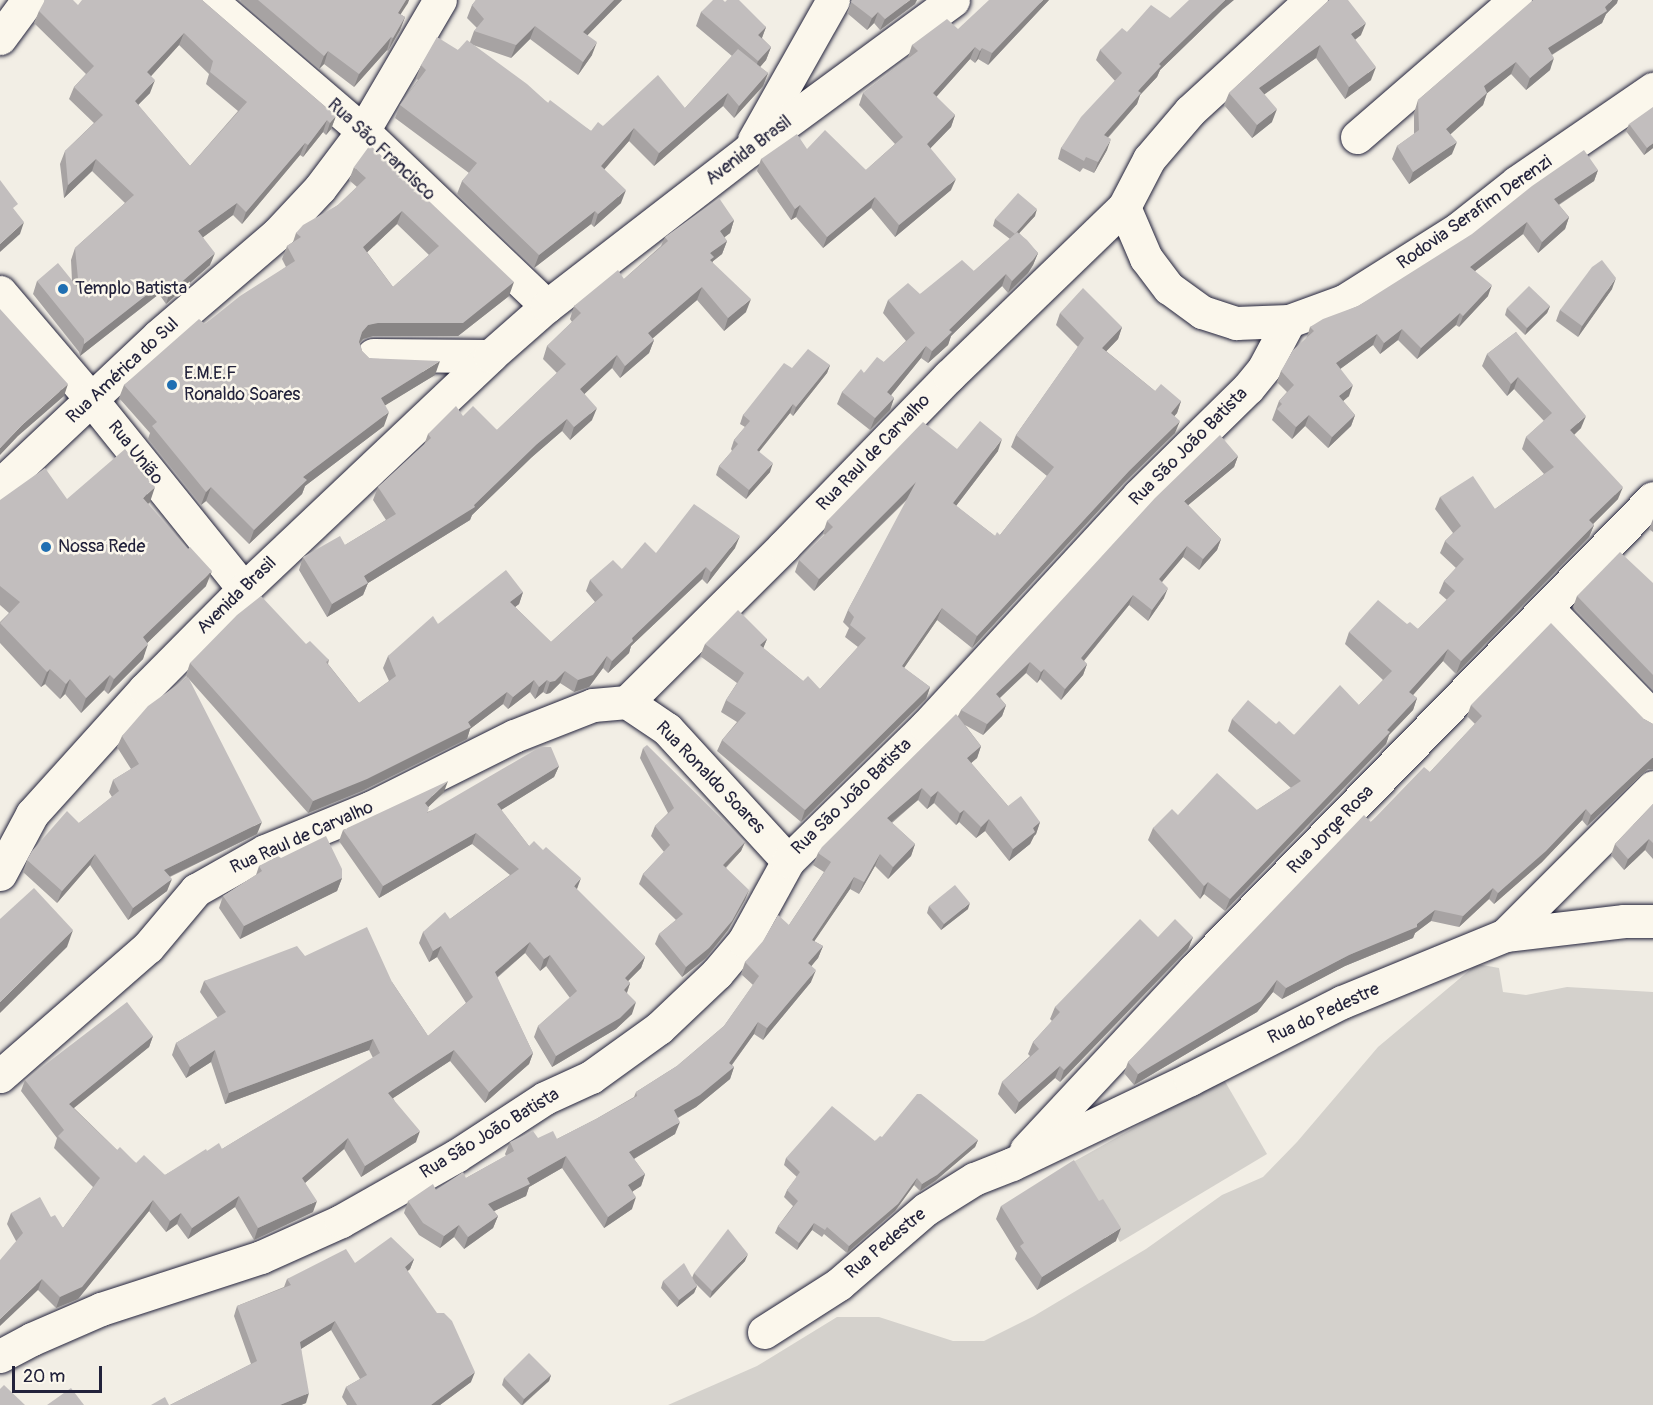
<!DOCTYPE html>
<html>
<head>
<meta charset="utf-8">
<style>
  body { margin:0 }
  #map { position:relative; width:1653px; height:1405px; overflow:hidden; background:#f2eee5; font-family:Pangolin,sans-serif }
  div>[style] { position:absolute }
  .green>* { inset:0; background:#d4d1cc }
  .roads { filter:drop-shadow(0 0 2px #22223b) drop-shadow(0 0 2px #22223b) }
  .minor>* { height:33px; margin:-16.5px; padding:0 16.5px; transform-origin:16.5px; border-radius:16.5px; background:#fbf7ec }
  .secondary>* { height:33px; margin:-16.5px; padding:0 16.5px; transform-origin:16.5px; border-radius:16.5px; background:#fbf7ec }
  .wall>* { inset:0; background:#a7a3a3 }
  .shaded-wall>* { inset:0; background:#888585 }
  .building>* { inset:0; background:#c2bebe }
  .dots>* { width:16px; height:16px; translate:-50% -50%; box-sizing:border-box; border:3px solid #fbf7ec; border-radius:50% }
  span { translate:-50% -50%; white-space:nowrap; text-align:center; line-height:1.15; -webkit-text-stroke:5px #fbf7ec; paint-order:stroke }
  .street-label { font-size:18px; color:#22223b }
  .poi-label { font-size:18px; color:#22223b }
  .left { translate:0 -50%; text-align:left }
  .scale { position:absolute; left:12px; top:1366px; width:90px; height:27px; box-sizing:border-box; border:3px solid #22223b; border-top:0; padding-left:8px; font-size:18px; line-height:21px; white-space:nowrap; color:#22223b; -webkit-text-stroke:4px #fbf7ec; paint-order:stroke }
</style>
</head>
<body>
<div id="map">
  <div class="green">
    <i style="clip-path:polygon(1477px 964px,1499px 968px,1503px 992px,1526px 995px,1567px 987px,1653px 992px,1653px 1405px,668px 1405px,757px 1366px,837px 1317px,879px 1317px,953px 1341px,984px 1341px,1034px 1316px,1146px 1249px,1222px 1195px,1263px 1177px,1297px 1142px,1378px 1047px)"></i>
    <i style="clip-path:polygon(1223px 1078px,1267px 1154px,1120px 1242px,1073px 1162px)"></i>
  </div>
  <div class="roads">
    <div class="minor">
      <i style="left:210px;top:0;width:201px;rotate:40.6deg"></i>
      <i style="left:363px;top:131px;width:254px;rotate:43.6deg"></i>
      <i style="left:0;top:38px;width:47px;rotate:-53.6deg"></i>
      <i style="left:1357px;top:137px;width:209px;rotate:-40.9deg"></i>
      <i style="left:754px;top:140px;width:161px;rotate:-60.6deg"></i>
      <i style="left:0;top:292px;width:140px;rotate:49.6deg"></i>
      <i style="left:91px;top:399px;width:244px;rotate:51.2deg"></i>
      <i style="left:373px;top:355px;width:117px;rotate:0.5deg"></i>
      <i style="left:0;top:485px;width:217px;rotate:-43.3deg"></i>
      <i style="left:158px;top:336px;width:157px;rotate:-40.6deg"></i>
      <i style="left:277px;top:234px;width:63px;rotate:-46.9deg"></i>
      <i style="left:320px;top:188px;width:71px;rotate:-53deg"></i>
      <i style="left:363px;top:131px;width:152px;rotate:-59.6deg"></i>
      <i style="left:1548px;top:609px;width:151px;rotate:45.8deg"></i>
      <i style="left:627px;top:702px;width:221px;rotate:-44.8deg"></i>
      <i style="left:784px;top:546px;width:237px;rotate:-45.9deg"></i>
      <i style="left:949px;top:376px;width:243px;rotate:-44deg"></i>
      <i style="left:627px;top:702px;width:48px;rotate:34deg"></i>
      <i style="left:667px;top:729px;width:179px;rotate:47.5deg"></i>
      <i style="left:0;top:874px;width:68px;rotate:-61.9deg"></i>
      <i style="left:32px;top:814px;width:169px;rotate:-47.9deg"></i>
      <i style="left:145px;top:689px;width:141px;rotate:-45.3deg"></i>
      <i style="left:244px;top:589px;width:339px;rotate:-43.4deg"></i>
      <i style="left:490px;top:356px;width:76px;rotate:-41.3deg"></i>
      <i style="left:547px;top:306px;width:255px;rotate:-37.7deg"></i>
      <i style="left:749px;top:150px;width:253px;rotate:-36.3deg"></i>
      <i style="left:1505px;top:935px;width:209px;rotate:-45deg"></i>
      <i style="left:0;top:1076px;width:196px;rotate:-41.1deg"></i>
      <i style="left:148px;top:947px;width:75px;rotate:-49.9deg"></i>
      <i style="left:196px;top:890px;width:79px;rotate:-29.5deg"></i>
      <i style="left:265px;top:851px;width:113px;rotate:-22.3deg"></i>
      <i style="left:370px;top:808px;width:161px;rotate:-26.6deg"></i>
      <i style="left:514px;top:736px;width:85px;rotate:-21.4deg"></i>
      <i style="left:593px;top:705px;width:34px;rotate:-5deg"></i>
      <i style="left:1026px;top:1150px;width:246px;rotate:-47deg"></i>
      <i style="left:1194px;top:970px;width:658px;rotate:-45.8deg"></i>
      <i style="left:764px;top:1332px;width:89px;rotate:-32.6deg"></i>
      <i style="left:839px;top:1284px;width:115px;rotate:-40.8deg"></i>
      <i style="left:926px;top:1209px;width:57px;rotate:-32deg"></i>
      <i style="left:974px;top:1179px;width:41px;rotate:-21.5deg"></i>
      <i style="left:1012px;top:1164px;width:197px;rotate:-25.5deg"></i>
      <i style="left:1190px;top:1079px;width:170px;rotate:-26.9deg"></i>
      <i style="left:1342px;top:1002px;width:176px;rotate:-22.3deg"></i>
      <i style="left:1505px;top:935px;width:120px;rotate:-6.7deg"></i>
      <i style="left:1624px;top:921px;width:29px"></i>
      <i style="left:0;top:1356px;width:36px;rotate:-28deg"></i>
      <i style="left:32px;top:1339px;width:75px;rotate:-23.5deg"></i>
      <i style="left:101px;top:1309px;width:168px;rotate:-18deg"></i>
      <i style="left:261px;top:1257px;width:88px;rotate:-24.2deg"></i>
      <i style="left:341px;top:1221px;width:132px;rotate:-29.5deg"></i>
      <i style="left:456px;top:1156px;width:106px;rotate:-33.1deg"></i>
      <i style="left:545px;top:1098px;width:51px;rotate:-24.5deg"></i>
      <i style="left:591px;top:1077px;width:84px;rotate:-35.8deg"></i>
      <i style="left:659px;top:1028px;width:80px;rotate:-43.5deg"></i>
      <i style="left:717px;top:973px;width:42px;rotate:-49.8deg"></i>
      <i style="left:744px;top:941px;width:91px;rotate:-61.2deg"></i>
      <i style="left:788px;top:861px;width:193px;rotate:-44.4deg"></i>
      <i style="left:926px;top:726px;width:313px;rotate:-47.3deg"></i>
      <i style="left:1138px;top:496px;width:154px;rotate:-44.5deg"></i>
      <i style="left:1248px;top:388px;width:26px;rotate:-51deg"></i>
      <i style="left:1264px;top:368px;width:53px;rotate:-62deg"></i>
    </div>
    <div class="secondary">
      <i style="left:1311px;top:0;width:164px;rotate:137.5deg"></i>
      <i style="left:1190px;top:111px;width:63px;rotate:130.5deg"></i>
      <i style="left:1149px;top:159px;width:54px;rotate:117.5deg"></i>
      <i style="left:1124px;top:207px;width:56px;rotate:66.7deg"></i>
      <i style="left:1146px;top:258px;width:38px;rotate:53deg"></i>
      <i style="left:1169px;top:288px;width:41px;rotate:36deg"></i>
      <i style="left:1202px;top:312px;width:36px;rotate:18deg"></i>
      <i style="left:1236px;top:323px;width:53px;rotate:-2.2deg"></i>
      <i style="left:1289px;top:321px;width:59px;rotate:-20deg"></i>
      <i style="left:1344px;top:301px;width:135px;rotate:-32.3deg"></i>
      <i style="left:1458px;top:229px;width:75px;rotate:-38.5deg"></i>
      <i style="left:1517px;top:182px;width:165px;rotate:-34.4deg"></i>
    </div>
  </div>
  <div class="wall">
    <i style="clip-path:polygon(evenodd,202px 0,336px 116px,331px 129px,326px 135px,323px 132px,303px 157px,300px 155px,242px 224px,233px 215px,203px 237px,210px 265px,166px 304px,159px 294px,80px 356px,79px 352px,33px 294px,37px 281px,72px 281px,71px 260px,75px 248px,125px 203px,92px 171px,64px 198px,60px 164px,65px 151px,94px 123px,69px 99px,74px 87px,86px 74px,34px 23px,39px 11px,78px 5px,202px 0,179px 45px,209px 74px,206px 84px,238px 111px,190px 166px,138px 105px,150px 93px,151px 76px,179px 45px)"></i>
    <i style="clip-path:polygon(241px 0,409px 0,400px 14px,405px 17px,400px 30px,388px 51px,387px 50px,354px 87px,324px 64px,319px 69px,240px 1px)"></i>
    <i style="clip-path:polygon(476px 0,622px 0,587px 35px,592px 55px,578px 75px,530px 39px,511px 58px,473px 45px,548px 103px,591px 131px,603px 126px,685px 108px,732px 56px,696px 26px,701px 12px,725px 2px,766px 27px,762px 38px,771px 47px,766px 60px,760px 67px,768px 73px,763px 86px,734px 118px,723px 106px,654px 166px,629px 141px,604px 169px,621px 203px,594px 227px,591px 224px,534px 268px,457px 194px,462px 181px,469px 173px,395px 118px,400px 105px,418px 80px,416px 78px,421px 65px,458px 50px,470px 42px,474px 31px,477px 28px,467px 18px,472px 5px)"></i>
    <i style="clip-path:polygon(852px 0,915px 4px,880px 30px,874px 23px,867px 30px,847px 13px)"></i>
    <i style="clip-path:polygon(1049px 0,988px 65px,978px 59px,975px 63px,970px 59px,936px 97px,955px 115px,951px 127px,930px 148px,951px 190px,895px 237px,871px 208px,823px 248px,796px 217px,791px 220px,757px 171px,761px 159px,807px 149px,866px 170px,895px 144px,859px 105px,863px 93px,909px 58px,908px 57px,912px 45px)"></i>
    <i style="clip-path:polygon(1328px 1px,1361px 35px,1355px 40px,1371px 80px,1345px 99px,1316px 58px,1264px 94px,1272px 122px,1252px 138px,1224px 105px,1229px 93px)"></i>
    <i style="clip-path:polygon(1532px 2px,1617px 3px,1606px 14px,1602px 23px,1552px 55px,1550px 70px,1526px 90px,1511px 74px,1487px 93px,1483px 105px,1450px 134px,1452px 154px,1409px 184px,1392px 159px,1397px 146px,1414px 134px,1414px 113px,1418px 100px)"></i>
    <i style="clip-path:polygon(1222px 10px,1160px 70px,1157px 77px,1140px 95px,1137px 104px,1108px 138px,1107px 150px,1094px 173px,1083px 168px,1080px 172px,1058px 159px,1061px 148px,1115px 81px,1096px 60px,1100px 50px,1127px 32px,1170px 18px)"></i>
    <i style="clip-path:polygon(1629px 124px,1653px 148px,1644px 155px,1626px 131px)"></i>
    <i style="clip-path:polygon(evenodd,354px 167px,509px 296px,458px 336px,373px 336px,363px 339px,360px 343px,362px 351px,369px 358px,435px 375px,385px 405px,384px 426px,305px 486px,302px 494px,249px 544px,206px 501px,201px 505px,148px 439px,150px 433px,119px 398px,124px 385px,205px 324px,286px 267px,282px 259px,287px 246px,293px 242px,296px 233px,338px 205px,357px 187px,349px 180px,354px 167px,397px 224px,429px 255px,393px 287px,367px 252px,397px 224px)"></i>
    <i style="clip-path:polygon(1598px 170px,1594px 181px,1559px 205px,1569px 217px,1565px 229px,1538px 253px,1523px 234px,1475px 271px,1488px 296px,1459px 327px,1456px 325px,1417px 359px,1398px 340px,1380px 354px,1373px 345px,1340px 369px,1349px 396px,1343px 401px,1355px 415px,1351px 426px,1328px 448px,1305px 426px,1292px 439px,1272px 420px,1279px 401px,1287px 392px,1277px 382px,1281px 371px,1307px 337px,1310px 327px,1358px 306px)"></i>
    <i style="clip-path:polygon(1035px 216px,1019px 233px,1038px 253px,1033px 265px,1028px 273px,1008px 293px,1002px 286px,951px 336px,948px 345px,928px 363px,921px 358px,891px 395px,894px 398px,890px 410px,870px 430px,837px 404px,842px 392px,864px 373px,884px 362px,906px 341px,883px 313px,888px 300px,920px 294px,974px 271px,1010px 239px,993px 226px,995px 219px)"></i>
    <i style="clip-path:polygon(734px 220px,730px 233px,724px 237px,727px 241px,722px 254px,712px 262px,746px 312px,724px 331px,697px 300px,652px 338px,654px 340px,649px 353px,620px 378px,612px 368px,584px 394px,592px 420px,570px 440px,562px 431px,532px 457px,472px 515px,470px 520px,368px 583px,363px 595px,327px 617px,299px 570px,303px 557px,345px 545px,386px 520px,373px 500px,378px 487px,424px 445px,428px 434px,463px 416px,497px 430px,557px 373px,543px 359px,547px 346px,572px 322px,570px 319px,574px 306px,624px 279px,661px 246px,665px 237px)"></i>
    <i style="clip-path:polygon(1612px 289px,1578px 337px,1556px 321px,1560px 310px)"></i>
    <i style="clip-path:polygon(1550px 306px,1547px 313px,1525px 335px,1505px 315px,1507px 308px)"></i>
    <i style="clip-path:polygon(1060px 313px,1122px 327px,1118px 339px,1106px 351px,1155px 391px,1181px 401px,1177px 413px,1174px 416px,1175px 433px,1124px 483px,972px 648px,937px 620px,904px 668px,930px 687px,926px 699px,801px 822px,717px 751px,722px 740px,737px 722px,721px 712px,726px 700px,737px 683px,700px 656px,705px 644px,767px 639px,763px 648px,803px 681px,820px 689px,858px 647px,845px 637px,849px 628px,843px 622px,848px 610px,908px 499px,814px 591px,795px 572px,799px 560px,825px 535px,823px 533px,827px 521px,957px 449px,998px 451px,956px 506px,995px 536px,1000px 535px,1047px 476px,1011px 447px,1016px 435px,1078px 347px,1056px 325px)"></i>
    <i style="clip-path:polygon(1516px 332px,1581px 428px,1574px 435px,1618px 499px,1593px 524px,1594px 525px,1589px 537px,1456px 674px,1443px 661px,1413px 695px,1417px 698px,1413px 710px,1389px 735px,1386px 744px,1225px 911px,1204px 894px,1200px 899px,1148px 840px,1153px 828px,1178px 815px,1257px 810px,1291px 788px,1228px 731px,1232px 719px,1276px 724px,1294px 735px,1359px 705px,1383px 680px,1345px 644px,1349px 632px,1407px 624px,1418px 629px,1447px 600px,1439px 593px,1444px 581px,1456px 568px,1440px 553px,1445px 541px,1453px 533px,1435px 509px,1440px 497px,1495px 509px,1544px 474px,1522px 449px,1526px 437px,1544px 421px,1514px 389px,1507px 396px,1482px 366px,1487px 354px)"></i>
    <i style="clip-path:polygon(830px 365px,827px 373px,793px 416px,790px 413px,759px 452px,770px 472px,746px 499px,716px 475px,719px 466px,732px 451px,731px 449px,734px 440px,745px 427px,740px 424px,743px 415px,792px 368px)"></i>
    <i style="clip-path:polygon(1238px 456px,1234px 467px,1188px 505px,1221px 539px,1217px 550px,1199px 570px,1183px 557px,1162px 582px,1164px 598px,1148px 621px,1129px 605px,1084px 661px,1087px 664px,1083px 675px,1061px 700px,1040px 679px,1037px 683px,1026px 673px,1000px 698px,1006px 705px,1002px 716px,983px 735px,965px 725px,981px 746px,977px 758px,971px 763px,1008px 806px,1040px 822px,1036px 834px,1034px 836px,1030px 844px,1009px 861px,985px 831px,976px 838px,959px 822px,956px 825px,934px 803px,927px 809px,918px 800px,892px 823px,915px 844px,911px 856px,888px 879px,875px 866px,859px 894px,850px 889px,814px 941px,823px 946px,818px 958px,811px 966px,811px 982px,763px 1040px,754px 1034px,732px 1065px,734px 1067px,730px 1079px,696px 1107px,678px 1118px,675px 1134px,634px 1159px,645px 1174px,641px 1186px,633px 1191px,632px 1209px,604px 1228px,562px 1168px,529px 1187px,526px 1196px,494px 1211px,498px 1216px,493px 1228px,464px 1249px,454px 1237px,440px 1248px,419px 1235px,404px 1213px,408px 1201px,466px 1178px,506px 1156px,505px 1154px,510px 1142px,538px 1138px,557px 1139px,596px 1119px,634px 1097px,636px 1092px,677px 1066px,724px 1026px,753px 985px,741px 974px,745px 962px,789px 925px,824px 872px,813px 865px,818px 853px,958px 716px,961px 710px)"></i>
    <i style="clip-path:polygon(67px 499px,150px 502px,148px 504px,206px 586px,147px 643px,143px 659px,108px 694px,104px 690px,81px 713px,65px 694px,60px 699px,45px 684px,41px 687px,0 643px,0 622px,9px 613px,0 605px,0 500px)"></i>
    <i style="clip-path:polygon(1653px 519px,1653px 532px,1649px 529px)"></i>
    <i style="clip-path:polygon(735px 548px,707px 584px,702px 579px,631px 646px,629px 653px,608px 673px,603px 668px,589px 687px,574px 692px,560px 683px,550px 693px,546px 694px,543px 692px,535px 699px,530px 692px,508px 709px,503px 704px,470px 729px,467px 739px,362px 791px,308px 813px,188px 678px,257px 834px,170px 877px,167px 891px,128px 920px,90px 865px,57px 903px,23px 872px,27px 860px,79px 823px,112px 797px,109px 792px,113px 780px,131px 769px,117px 747px,122px 736px,187px 677px,186px 675px,190px 663px,306px 644px,329px 660px,328px 664px,359px 703px,389px 681px,383px 668px,388px 656px,438px 624px,523px 592px,519px 604px,515px 607px,551px 642px,595px 602px,586px 591px,590px 580px,622px 569px,656px 553px)"></i>
    <i style="clip-path:polygon(1653px 583px,1653px 690px,1573px 607px,1577px 596px)"></i>
    <i style="clip-path:polygon(1471px 705px,1644px 719px,1653px 724px,1653px 769px,1648px 769px,1587px 826px,1582px 820px,1542px 862px,1494px 904px,1489px 899px,1459px 927px,1431px 921px,1415px 933px,1413px 938px,1345px 966px,1282px 999px,1273px 992px,1257px 1012px,1134px 1085px,1124px 1073px,1128px 1062px,1371px 822px,1430px 772px,1475px 724px,1467px 716px)"></i>
    <i style="clip-path:polygon(643px 748px,745px 842px,741px 851px,726px 868px,745px 900px,728px 930px,706px 958px,682px 977px,655px 944px,659px 934px,676px 920px,639px 884px,643px 874px,664px 852px,651px 836px,655px 826px,668px 813px,640px 758px)"></i>
    <i style="clip-path:polygon(559px 766px,554px 777px,501px 810px,529px 846px,577px 890px,645px 957px,641px 968px,628px 981px,630px 983px,627px 993px,632px 1014px,616px 1029px,552px 1067px,534px 1037px,538px 1026px,570px 998px,546px 966px,540px 971px,525px 953px,497px 978px,533px 1053px,529px 1064px,485px 1103px,450px 1061px,393px 1098px,416px 1142px,361px 1177px,344px 1149px,305px 1183px,313px 1212px,254px 1240px,235px 1207px,188px 1239px,177px 1224px,166px 1232px,149px 1211px,78px 1299px,56px 1308px,38px 1290px,16px 1241px,7px 1224px,11px 1213px,51px 1217px,63px 1228px,93px 1187px,54px 1148px,57px 1138px,21px 1091px,25px 1080px,153px 1036px,149px 1047px,74px 1108px,117px 1150px,136px 1163px,165px 1175px,207px 1151px,222px 1149px,373px 1058px,369px 1050px,225px 1104px,211px 1062px,186px 1078px,172px 1055px,176px 1043px,218px 1018px,200px 992px,204px 981px,305px 956px,392px 982px,428px 1036px,466px 1003px,437px 957px,429px 962px,419px 943px,423px 932px,450px 919px,510px 875px,472px 844px,379px 898px,339px 841px,343px 830px,444px 792px,428px 807px,427px 812px)"></i>
    <i style="clip-path:polygon(1653px 804px,1653px 859px,1645px 850px,1624px 870px,1611px 855px,1615px 844px)"></i>
    <i style="clip-path:polygon(281px 858px,342px 878px,337px 891px,240px 939px,219px 908px,223px 896px,256px 875px,259px 866px)"></i>
    <i style="clip-path:polygon(929px 906px,968px 909px,941px 930px,927px 913px)"></i>
    <i style="clip-path:polygon(1158px 937px,1193px 937px,1188px 949px,1060px 1082px,1055px 1078px,1015px 1114px,998px 1094px,1002px 1082px,1030px 1056px,1028px 1054px,1033px 1042px,1052px 1021px,1050px 1019px,1055px 1007px)"></i>
    <i style="clip-path:polygon(882px 1137px,978px 1140px,975px 1147px,935px 1181px,920px 1191px,914px 1185px,895px 1211px,847px 1253px,824px 1234px,822px 1237px,812px 1230px,797px 1250px,775px 1233px,778px 1226px,793px 1206px,784px 1197px,787px 1190px,797px 1177px,784px 1165px,786px 1158px,875px 1141px)"></i>
    <i style="clip-path:polygon(1001px 1206px,1116px 1241px,1037px 1290px,1015px 1259px,1017px 1253px,996px 1219px)"></i>
    <i style="clip-path:polygon(414px 1259px,410px 1269px,407px 1271px,471px 1382px,440px 1405px,347px 1405px,342px 1397px,346px 1387px,360px 1379px,331px 1330px,301px 1349px,306px 1403px,301px 1405px,170px 1405px,251px 1364px,234px 1316px,237px 1306px,284px 1287px,287px 1279px,355px 1263px)"></i>
    <i style="clip-path:polygon(745px 1261px,710px 1298px,695px 1283px,697px 1286px,694px 1293px,677px 1307px,661px 1288px,663px 1281px,692px 1278px,694px 1273px)"></i>
    <i style="clip-path:polygon(551px 1375px,549px 1381px,523px 1405px,521px 1405px,502px 1385px,504px 1378px)"></i>
  </div>
  <div class="shaded-wall">
    <i style="clip-path:polygon(406px 0,409px 0,408px 3px,393px 26px,398px 13px)"></i>
    <i style="clip-path:polygon(614px 0,622px 0,579px 44px,583px 32px)"></i>
    <i style="clip-path:polygon(910px 0,917px 0,915px 4px,880px 30px,885px 19px)"></i>
    <i style="clip-path:polygon(1043px 0,1049px 0,988px 65px,992px 53px)"></i>
    <i style="clip-path:polygon(1225px 0,1234px 0,1222px 10px,1160px 70px,1157px 77px,1140px 95px,1137px 104px,1100px 146px,1104px 135px,1159px 64px)"></i>
    <i style="clip-path:polygon(1612px 0,1618px 0,1617px 3px,1606px 14px,1602px 23px,1543px 60px,1548px 48px,1605px 7px)"></i>
    <i style="clip-path:polygon(878px 12px,874px 23px,867px 30px,872px 18px)"></i>
    <i style="clip-path:polygon(405px 17px,400px 30px,388px 51px,393px 38px)"></i>
    <i style="clip-path:polygon(1366px 23px,1361px 35px,1346px 46px,1351px 34px)"></i>
    <i style="clip-path:polygon(535px 26px,530px 39px,511px 58px,516px 45px)"></i>
    <i style="clip-path:polygon(766px 27px,761px 40px,758px 35px)"></i>
    <i style="clip-path:polygon(184px 33px,179px 45px,143px 85px,147px 72px)"></i>
    <i style="clip-path:polygon(391px 37px,387px 50px,354px 87px,359px 74px)"></i>
    <i style="clip-path:polygon(597px 42px,592px 55px,578px 75px,583px 62px)"></i>
    <i style="clip-path:polygon(1320px 45px,1316px 58px,1255px 101px,1259px 88px)"></i>
    <i style="clip-path:polygon(771px 47px,766px 60px,753px 75px,758px 61px)"></i>
    <i style="clip-path:polygon(975px 47px,970px 59px,929px 105px,933px 93px)"></i>
    <i style="clip-path:polygon(982px 48px,978px 59px,975px 63px,980px 51px)"></i>
    <i style="clip-path:polygon(328px 51px,324px 64px,319px 69px,324px 56px)"></i>
    <i style="clip-path:polygon(1554px 58px,1550px 70px,1526px 90px,1530px 78px)"></i>
    <i style="clip-path:polygon(1516px 62px,1511px 74px,1480px 99px,1484px 86px)"></i>
    <i style="clip-path:polygon(1376px 67px,1371px 80px,1345px 99px,1349px 87px)"></i>
    <i style="clip-path:polygon(768px 73px,763px 86px,734px 118px,739px 106px)"></i>
    <i style="clip-path:polygon(155px 80px,150px 93px,130px 113px,135px 101px)"></i>
    <i style="clip-path:polygon(728px 93px,723px 106px,654px 166px,659px 153px)"></i>
    <i style="clip-path:polygon(1487px 93px,1483px 105px,1442px 142px,1446px 129px)"></i>
    <i style="clip-path:polygon(1277px 109px,1272px 122px,1252px 138px,1257px 125px)"></i>
    <i style="clip-path:polygon(955px 115px,951px 127px,923px 156px,927px 144px)"></i>
    <i style="clip-path:polygon(336px 116px,331px 129px,326px 135px,330px 123px)"></i>
    <i style="clip-path:polygon(327px 120px,323px 132px,303px 157px,308px 145px)"></i>
    <i style="clip-path:polygon(634px 128px,629px 141px,596px 179px,601px 166px)"></i>
    <i style="clip-path:polygon(1111px 139px,1107px 150px,1094px 173px,1098px 162px)"></i>
    <i style="clip-path:polygon(1457px 142px,1452px 154px,1409px 184px,1413px 172px)"></i>
    <i style="clip-path:polygon(305px 143px,300px 155px,242px 224px,246px 212px)"></i>
    <i style="clip-path:polygon(1653px 143px,1653px 148px,1644px 155px,1647px 148px)"></i>
    <i style="clip-path:polygon(96px 159px,92px 171px,64px 198px,68px 185px)"></i>
    <i style="clip-path:polygon(1598px 170px,1594px 181px,1550px 210px,1554px 199px)"></i>
    <i style="clip-path:polygon(956px 179px,951px 190px,895px 237px,899px 225px)"></i>
    <i style="clip-path:polygon(626px 190px,621px 203px,594px 227px,598px 214px)"></i>
    <i style="clip-path:polygon(875px 197px,871px 208px,823px 248px,827px 237px)"></i>
    <i style="clip-path:polygon(237px 203px,233px 215px,194px 244px,198px 231px)"></i>
    <i style="clip-path:polygon(800px 205px,796px 217px,791px 220px,795px 209px)"></i>
    <i style="clip-path:polygon(1037px 209px,1035px 216px,1012px 241px,1015px 234px)"></i>
    <i style="clip-path:polygon(402px 211px,397px 224px,358px 261px,363px 247px)"></i>
    <i style="clip-path:polygon(595px 211px,591px 224px,534px 268px,539px 255px)"></i>
    <i style="clip-path:polygon(1569px 217px,1565px 229px,1538px 253px,1542px 242px)"></i>
    <i style="clip-path:polygon(734px 220px,730px 233px,716px 244px,720px 231px)"></i>
    <i style="clip-path:polygon(24px 222px,20px 234px,0 252px,0 244px)"></i>
    <i style="clip-path:polygon(1527px 222px,1523px 234px,1466px 278px,1470px 267px)"></i>
    <i style="clip-path:polygon(727px 241px,722px 254px,713px 261px,709px 269px,710px 253px)"></i>
    <i style="clip-path:polygon(215px 253px,210px 265px,166px 304px,170px 292px)"></i>
    <i style="clip-path:polygon(1038px 253px,1033px 265px,1028px 273px,1008px 293px,1012px 281px)"></i>
    <i style="clip-path:polygon(1006px 274px,1002px 286px,951px 336px,948px 345px,928px 363px,932px 351px,949px 330px)"></i>
    <i style="clip-path:polygon(1616px 278px,1612px 289px,1578px 337px,1582px 326px)"></i>
    <i style="clip-path:polygon(163px 282px,159px 294px,80px 356px,84px 344px)"></i>
    <i style="clip-path:polygon(514px 282px,509px 296px,458px 336px,373px 336px,363px 339px,357px 346px,362px 332px,368px 325px)"></i>
    <i style="clip-path:polygon(1492px 285px,1488px 296px,1459px 327px,1463px 316px)"></i>
    <i style="clip-path:polygon(702px 287px,697px 300px,644px 346px,648px 333px)"></i>
    <i style="clip-path:polygon(751px 299px,746px 312px,724px 331px,728px 318px)"></i>
    <i style="clip-path:polygon(1550px 306px,1547px 313px,1525px 335px,1527px 328px)"></i>
    <i style="clip-path:polygon(1460px 313px,1456px 325px,1417px 359px,1421px 348px)"></i>
    <i style="clip-path:polygon(1122px 327px,1118px 339px,1098px 360px,1102px 348px)"></i>
    <i style="clip-path:polygon(1402px 329px,1398px 340px,1380px 354px,1384px 343px)"></i>
    <i style="clip-path:polygon(1377px 334px,1373px 345px,1332px 375px,1336px 363px)"></i>
    <i style="clip-path:polygon(654px 340px,649px 353px,620px 378px,625px 366px)"></i>
    <i style="clip-path:polygon(926px 346px,921px 358px,883px 405px,887px 392px)"></i>
    <i style="clip-path:polygon(617px 355px,612px 368px,576px 402px,580px 389px)"></i>
    <i style="clip-path:polygon(440px 361px,435px 375px,376px 411px,381px 398px)"></i>
    <i style="clip-path:polygon(830px 365px,827px 373px,793px 416px,796px 407px)"></i>
    <i style="clip-path:polygon(1518px 377px,1514px 389px,1507px 396px,1511px 384px)"></i>
    <i style="clip-path:polygon(68px 384px,64px 396px,18px 436px,0 455px,0 448px,22px 425px)"></i>
    <i style="clip-path:polygon(1353px 385px,1349px 396px,1335px 408px,1339px 396px)"></i>
    <i style="clip-path:polygon(894px 398px,890px 410px,870px 430px,875px 418px)"></i>
    <i style="clip-path:polygon(1181px 401px,1177px 413px,1167px 425px,1171px 413px)"></i>
    <i style="clip-path:polygon(793px 404px,790px 413px,753px 459px,757px 450px)"></i>
    <i style="clip-path:polygon(597px 408px,592px 420px,570px 440px,574px 427px)"></i>
    <i style="clip-path:polygon(389px 412px,384px 426px,305px 486px,302px 494px,249px 544px,254px 530px,303px 477px)"></i>
    <i style="clip-path:polygon(1309px 415px,1305px 426px,1292px 439px,1296px 427px)"></i>
    <i style="clip-path:polygon(1355px 415px,1351px 426px,1328px 448px,1332px 437px)"></i>
    <i style="clip-path:polygon(1586px 416px,1581px 428px,1565px 443px,1570px 430px)"></i>
    <i style="clip-path:polygon(567px 419px,562px 431px,532px 457px,472px 515px,470px 520px,368px 583px,363px 595px,327px 617px,332px 604px,364px 576px,474px 505px,537px 444px)"></i>
    <i style="clip-path:polygon(1180px 421px,1175px 433px,1124px 483px,972px 648px,977px 636px,1129px 471px)"></i>
    <i style="clip-path:polygon(1002px 439px,998px 451px,949px 515px,953px 503px)"></i>
    <i style="clip-path:polygon(1238px 456px,1234px 467px,1180px 512px,1184px 501px)"></i>
    <i style="clip-path:polygon(773px 463px,770px 472px,746px 499px,749px 490px)"></i>
    <i style="clip-path:polygon(916px 482px,912px 494px,814px 591px,819px 579px)"></i>
    <i style="clip-path:polygon(155px 487px,150px 502px,137px 513px,143px 498px)"></i>
    <i style="clip-path:polygon(211px 487px,206px 501px,201px 505px,206px 492px)"></i>
    <i style="clip-path:polygon(1623px 487px,1618px 499px,1585px 532px,1589px 520px)"></i>
    <i style="clip-path:polygon(1594px 525px,1589px 537px,1456px 674px,1461px 661px)"></i>
    <i style="clip-path:polygon(740px 536px,735px 548px,707px 584px,711px 572px)"></i>
    <i style="clip-path:polygon(1221px 539px,1217px 550px,1199px 570px,1203px 559px)"></i>
    <i style="clip-path:polygon(1187px 546px,1183px 557px,1155px 590px,1159px 579px)"></i>
    <i style="clip-path:polygon(706px 567px,702px 579px,631px 646px,629px 653px,608px 673px,612px 661px,632px 638px)"></i>
    <i style="clip-path:polygon(212px 571px,206px 586px,138px 652px,143px 637px)"></i>
    <i style="clip-path:polygon(1168px 588px,1164px 598px,1148px 621px,1152px 610px)"></i>
    <i style="clip-path:polygon(523px 592px,519px 604px,506px 614px,510px 602px)"></i>
    <i style="clip-path:polygon(1133px 595px,1129px 605px,1077px 669px,1081px 658px)"></i>
    <i style="clip-path:polygon(942px 608px,937px 620px,897px 678px,902px 666px)"></i>
    <i style="clip-path:polygon(767px 639px,762px 651px,760px 645px)"></i>
    <i style="clip-path:polygon(148px 644px,143px 659px,108px 694px,114px 679px)"></i>
    <i style="clip-path:polygon(1448px 649px,1443px 661px,1405px 704px,1409px 692px)"></i>
    <i style="clip-path:polygon(607px 656px,603px 668px,589px 687px,574px 692px,578px 680px)"></i>
    <i style="clip-path:polygon(1030px 662px,1026px 673px,992px 705px,996px 694px)"></i>
    <i style="clip-path:polygon(1087px 664px,1083px 675px,1061px 700px,1065px 689px)"></i>
    <i style="clip-path:polygon(50px 669px,45px 684px,41px 687px,47px 672px)"></i>
    <i style="clip-path:polygon(1044px 669px,1040px 679px,1037px 683px,1041px 672px)"></i>
    <i style="clip-path:polygon(565px 671px,560px 683px,550px 693px,546px 694px,550px 682px)"></i>
    <i style="clip-path:polygon(110px 675px,104px 690px,81px 713px,86px 698px)"></i>
    <i style="clip-path:polygon(70px 679px,65px 694px,60px 699px,66px 684px)"></i>
    <i style="clip-path:polygon(534px 680px,530px 692px,508px 709px,513px 697px)"></i>
    <i style="clip-path:polygon(547px 680px,543px 692px,535px 699px,539px 687px)"></i>
    <i style="clip-path:polygon(930px 687px,926px 699px,801px 822px,805px 810px)"></i>
    <i style="clip-path:polygon(507px 692px,503px 704px,470px 729px,467px 739px,362px 791px,308px 813px,313px 801px,468px 722px)"></i>
    <i style="clip-path:polygon(1417px 698px,1413px 710px,1389px 735px,1386px 744px,1225px 911px,1230px 899px)"></i>
    <i style="clip-path:polygon(1006px 705px,1002px 716px,983px 735px,987px 724px)"></i>
    <i style="clip-path:polygon(981px 746px,977px 758px,963px 770px,967px 758px)"></i>
    <i style="clip-path:polygon(1652px 758px,1653px 758px,1653px 769px,1648px 769px,1587px 826px,1591px 815px)"></i>
    <i style="clip-path:polygon(559px 766px,554px 777px,493px 815px,497px 804px)"></i>
    <i style="clip-path:polygon(448px 781px,444px 792px,421px 814px,425px 803px)"></i>
    <i style="clip-path:polygon(922px 788px,918px 800px,882px 830px,887px 818px)"></i>
    <i style="clip-path:polygon(938px 791px,934px 803px,927px 809px,931px 797px)"></i>
    <i style="clip-path:polygon(1586px 809px,1582px 820px,1542px 862px,1494px 904px,1498px 893px)"></i>
    <i style="clip-path:polygon(964px 810px,959px 822px,956px 825px,960px 813px)"></i>
    <i style="clip-path:polygon(989px 819px,985px 831px,976px 838px,981px 827px)"></i>
    <i style="clip-path:polygon(262px 822px,257px 834px,160px 881px,164px 870px)"></i>
    <i style="clip-path:polygon(1040px 822px,1036px 834px,1034px 836px,1030px 844px,1009px 861px,1013px 849px,1033px 828px)"></i>
    <i style="clip-path:polygon(476px 833px,472px 844px,379px 898px,383px 886px)"></i>
    <i style="clip-path:polygon(1649px 839px,1645px 850px,1624px 870px,1628px 859px)"></i>
    <i style="clip-path:polygon(745px 842px,741px 851px,719px 874px,723px 865px)"></i>
    <i style="clip-path:polygon(915px 844px,911px 856px,888px 879px,893px 867px)"></i>
    <i style="clip-path:polygon(95px 854px,90px 865px,57px 903px,62px 891px)"></i>
    <i style="clip-path:polygon(880px 854px,875px 866px,859px 894px,864px 882px)"></i>
    <i style="clip-path:polygon(854px 877px,850px 889px,807px 952px,812px 940px)"></i>
    <i style="clip-path:polygon(342px 878px,337px 891px,240px 939px,244px 926px)"></i>
    <i style="clip-path:polygon(581px 878px,577px 889px,570px 898px,574px 886px)"></i>
    <i style="clip-path:polygon(172px 879px,167px 891px,128px 920px,133px 908px)"></i>
    <i style="clip-path:polygon(1208px 882px,1204px 894px,1200px 899px,1204px 886px)"></i>
    <i style="clip-path:polygon(1493px 888px,1489px 899px,1459px 927px,1463px 916px)"></i>
    <i style="clip-path:polygon(749px 890px,745px 900px,728px 930px,706px 958px,682px 977px,686px 967px)"></i>
    <i style="clip-path:polygon(970px 903px,968px 909px,941px 930px,944px 924px)"></i>
    <i style="clip-path:polygon(1435px 910px,1431px 921px,1415px 933px,1413px 938px,1345px 966px,1282px 999px,1286px 988px,1349px 955px,1417px 924px)"></i>
    <i style="clip-path:polygon(73px 930px,67px 947px,0 1013px,0 1002px)"></i>
    <i style="clip-path:polygon(1193px 937px,1188px 949px,1060px 1082px,1064px 1070px)"></i>
    <i style="clip-path:polygon(530px 942px,525px 953px,490px 983px,495px 972px)"></i>
    <i style="clip-path:polygon(441px 946px,437px 957px,429px 962px,433px 951px)"></i>
    <i style="clip-path:polygon(823px 946px,818px 958px,804px 975px,808px 963px)"></i>
    <i style="clip-path:polygon(550px 955px,546px 966px,540px 971px,544px 959px)"></i>
    <i style="clip-path:polygon(645px 957px,641px 968px,620px 989px,625px 978px)"></i>
    <i style="clip-path:polygon(816px 970px,811px 982px,763px 1040px,767px 1028px)"></i>
    <i style="clip-path:polygon(1277px 980px,1273px 992px,1257px 1012px,1134px 1085px,1138px 1074px)"></i>
    <i style="clip-path:polygon(630px 983px,626px 995px,624px 990px)"></i>
    <i style="clip-path:polygon(636px 1002px,632px 1014px,616px 1029px,552px 1067px,556px 1056px)"></i>
    <i style="clip-path:polygon(758px 1022px,754px 1034px,725px 1074px,729px 1063px)"></i>
    <i style="clip-path:polygon(153px 1036px,149px 1047px,65px 1115px,69px 1104px)"></i>
    <i style="clip-path:polygon(373px 1039px,369px 1050px,225px 1104px,229px 1093px)"></i>
    <i style="clip-path:polygon(215px 1050px,211px 1062px,186px 1078px,190px 1067px)"></i>
    <i style="clip-path:polygon(454px 1050px,450px 1061px,384px 1104px,388px 1093px)"></i>
    <i style="clip-path:polygon(533px 1053px,529px 1064px,485px 1103px,489px 1092px)"></i>
    <i style="clip-path:polygon(1060px 1066px,1055px 1078px,1015px 1114px,1019px 1102px)"></i>
    <i style="clip-path:polygon(734px 1067px,730px 1079px,696px 1107px,670px 1122px,674px 1110px)"></i>
    <i style="clip-path:polygon(680px 1122px,675px 1134px,625px 1164px,629px 1152px)"></i>
    <i style="clip-path:polygon(420px 1131px,416px 1142px,361px 1177px,365px 1166px)"></i>
    <i style="clip-path:polygon(348px 1138px,344px 1149px,298px 1189px,302px 1178px)"></i>
    <i style="clip-path:polygon(978px 1140px,975px 1147px,935px 1181px,920px 1191px,922px 1184px)"></i>
    <i style="clip-path:polygon(566px 1156px,562px 1168px,529px 1187px,526px 1196px,484px 1216px,488px 1204px,527px 1178px)"></i>
    <i style="clip-path:polygon(645px 1174px,641px 1186px,624px 1197px,628px 1185px)"></i>
    <i style="clip-path:polygon(917px 1178px,914px 1185px,895px 1211px,847px 1253px,849px 1246px)"></i>
    <i style="clip-path:polygon(239px 1196px,235px 1207px,188px 1239px,192px 1228px)"></i>
    <i style="clip-path:polygon(636px 1197px,632px 1209px,604px 1228px,608px 1217px)"></i>
    <i style="clip-path:polygon(153px 1200px,149px 1211px,78px 1299px,56px 1308px,60px 1297px)"></i>
    <i style="clip-path:polygon(317px 1201px,313px 1212px,254px 1240px,258px 1228px)"></i>
    <i style="clip-path:polygon(181px 1213px,177px 1224px,166px 1232px,170px 1221px)"></i>
    <i style="clip-path:polygon(498px 1216px,493px 1228px,464px 1249px,468px 1237px)"></i>
    <i style="clip-path:polygon(814px 1223px,812px 1230px,797px 1250px,799px 1243px)"></i>
    <i style="clip-path:polygon(459px 1225px,454px 1237px,440px 1248px,444px 1236px)"></i>
    <i style="clip-path:polygon(1121px 1228px,1116px 1241px,1037px 1290px,1042px 1277px)"></i>
    <i style="clip-path:polygon(748px 1254px,745px 1261px,710px 1298px,712px 1291px)"></i>
    <i style="clip-path:polygon(414px 1259px,410px 1269px,401px 1277px,405px 1267px)"></i>
    <i style="clip-path:polygon(42px 1279px,38px 1290px,0 1326px,0 1319px)"></i>
    <i style="clip-path:polygon(697px 1286px,694px 1293px,677px 1307px,679px 1300px)"></i>
    <i style="clip-path:polygon(335px 1321px,331px 1330px,296px 1352px,300px 1342px)"></i>
    <i style="clip-path:polygon(475px 1372px,471px 1382px,440px 1405px,431px 1405px)"></i>
    <i style="clip-path:polygon(551px 1375px,549px 1381px,522px 1405px,524px 1399px)"></i>
    <i style="clip-path:polygon(309px 1393px,306px 1403px,301px 1405px,280px 1405px)"></i>
  </div>
  <div class="building">
    <i style="clip-path:polygon(evenodd,45px 0,73px 0,78px 5px,82px 0,202px 0,336px 116px,330px 123px,327px 120px,308px 145px,305px 143px,246px 212px,237px 203px,198px 231px,215px 253px,170px 292px,163px 282px,84px 344px,84px 339px,37px 281px,58px 263px,79px 289px,75px 248px,134px 195px,96px 159px,68px 185px,65px 151px,103px 115px,74px 87px,94px 66px,39px 11px,45px 0,184px 33px,213px 61px,210px 72px,247px 102px,190px 166px,135px 101px,155px 80px,147px 72px,184px 33px)"></i>
    <i style="clip-path:polygon(258px 0,406px 0,398px 13px,405px 17px,393px 38px,391px 37px,359px 74px,328px 51px,324px 56px)"></i>
    <i style="clip-path:polygon(476px 0,614px 0,583px 32px,597px 42px,583px 62px,535px 26px,516px 45px,474px 31px,484px 19px,472px 5px)"></i>
    <i style="clip-path:polygon(713px 0,723px 0,725px 2px,727px 0,739px 0,766px 27px,758px 35px,771px 47px,758px 61px,701px 12px)"></i>
    <i style="clip-path:polygon(852px 0,910px 0,885px 19px,878px 12px,872px 18px,851px 2px)"></i>
    <i style="clip-path:polygon(989px 0,1043px 0,992px 53px,982px 48px,980px 51px,975px 47px,933px 93px,955px 115px,927px 144px,956px 179px,899px 225px,875px 197px,827px 237px,800px 205px,795px 209px,761px 159px,797px 134px,807px 149px,825px 130px,866px 170px,903px 137px,863px 93px,918px 51px,912px 45px,947px 19px,958px 29px)"></i>
    <i style="clip-path:polygon(1189px 0,1225px 0,1159px 64px,1161px 66px,1138px 91px,1141px 93px,1104px 135px,1111px 139px,1098px 162px,1086px 157px,1084px 161px,1061px 148px,1081px 117px,1122px 73px,1100px 50px,1122px 28px,1127px 32px,1151px 5px,1170px 18px)"></i>
    <i style="clip-path:polygon(1329px 0,1348px 0,1366px 23px,1351px 34px,1376px 67px,1349px 87px,1320px 45px,1259px 88px,1277px 109px,1257px 125px,1229px 93px)"></i>
    <i style="clip-path:polygon(1533px 0,1612px 0,1605px 7px,1607px 11px,1548px 48px,1554px 58px,1530px 78px,1516px 62px,1484px 86px,1487px 93px,1446px 129px,1457px 142px,1413px 172px,1397px 146px,1419px 130px,1418px 100px)"></i>
    <i style="clip-path:polygon(437px 37px,458px 50px,467px 40px,527px 84px,548px 103px,550px 100px,591px 131px,598px 122px,603px 126px,658px 75px,685px 108px,738px 49px,768px 73px,739px 106px,728px 93px,659px 153px,634px 128px,601px 166px,626px 190px,598px 214px,595px 211px,539px 255px,462px 181px,477px 163px,400px 105px,426px 70px,421px 65px)"></i>
    <i style="clip-path:polygon(1653px 107px,1653px 143px,1647px 148px,1629px 124px)"></i>
    <i style="clip-path:polygon(evenodd,370px 145px,514px 282px,463px 323px,378px 323px,368px 325px,362px 332px,359px 342px,362px 351px,369px 358px,440px 361px,381px 398px,389px 412px,303px 477px,307px 480px,254px 530px,211px 487px,206px 492px,152px 426px,157px 422px,124px 385px,199px 319px,205px 324px,240px 296px,295px 261px,287px 246px,301px 237px,296px 233px,303px 225px,338px 205px,366px 178px,354px 167px,370px 145px,402px 211px,439px 246px,393px 287px,363px 247px,402px 211px)"></i>
    <i style="clip-path:polygon(1584px 150px,1598px 170px,1554px 199px,1569px 217px,1542px 242px,1527px 222px,1470px 267px,1492px 285px,1463px 316px,1460px 313px,1421px 348px,1402px 329px,1384px 343px,1377px 334px,1336px 363px,1353px 385px,1339px 396px,1355px 415px,1332px 437px,1309px 415px,1296px 427px,1277px 409px,1282px 404px,1279px 401px,1294px 385px,1281px 371px,1293px 350px,1314px 331px,1310px 327px,1323px 319px,1358px 306px,1472px 234px,1532px 186px)"></i>
    <i style="clip-path:polygon(0 180px,18px 204px,13px 208px,24px 222px,0 244px)"></i>
    <i style="clip-path:polygon(1018px 193px,1037px 209px,1015px 234px,995px 219px)"></i>
    <i style="clip-path:polygon(719px 198px,734px 220px,720px 231px,727px 241px,710px 253px,714px 257px,710px 260px,751px 299px,728px 318px,702px 287px,648px 333px,654px 340px,625px 366px,617px 355px,580px 389px,597px 408px,574px 427px,567px 419px,537px 444px,474px 505px,475px 507px,364px 576px,368px 583px,332px 604px,303px 557px,340px 536px,345px 545px,396px 514px,378px 487px,431px 438px,428px 434px,456px 406px,463px 416px,473px 406px,497px 430px,566px 364px,547px 346px,581px 313px,574px 306px,618px 270px,624px 279px,668px 241px,665px 237px)"></i>
    <i style="clip-path:polygon(1017px 232px,1027px 240px,1038px 253px,1033px 260px,1012px 281px,1006px 274px,949px 330px,952px 332px,932px 351px,926px 346px,887px 392px,894px 398px,875px 418px,842px 392px,861px 369px,864px 373px,877px 357px,884px 362px,915px 333px,888px 300px,908px 283px,920px 294px,962px 260px,974px 271px)"></i>
    <i style="clip-path:polygon(1602px 260px,1616px 278px,1582px 326px,1560px 310px,1592px 267px)"></i>
    <i style="clip-path:polygon(1529px 286px,1550px 306px,1527px 328px,1507px 308px)"></i>
    <i style="clip-path:polygon(1083px 288px,1122px 327px,1102px 348px,1155px 391px,1161px 384px,1181px 401px,1171px 413px,1180px 421px,1129px 471px,977px 636px,942px 608px,902px 666px,930px 687px,805px 810px,722px 740px,746px 713px,726px 700px,744px 673px,705px 644px,738px 610px,767px 639px,760px 645px,803px 681px,808px 676px,820px 689px,866px 638px,850px 625px,854px 617px,848px 610px,916px 482px,819px 579px,799px 560px,833px 527px,827px 521px,923px 422px,957px 449px,980px 421px,1002px 439px,953px 503px,995px 536px,997px 532px,1000px 535px,1054px 467px,1016px 435px,1084px 338px,1060px 313px)"></i>
    <i style="clip-path:polygon(0 309px,68px 384px,22px 425px,0 448px)"></i>
    <i style="clip-path:polygon(1516px 332px,1586px 416px,1570px 430px,1623px 487px,1589px 520px,1594px 525px,1461px 661px,1448px 649px,1409px 692px,1417px 698px,1387px 730px,1390px 732px,1230px 899px,1208px 882px,1204px 886px,1153px 828px,1172px 809px,1178px 815px,1217px 773px,1257px 810px,1301px 781px,1232px 719px,1248px 700px,1276px 724px,1279px 721px,1294px 735px,1340px 685px,1359px 705px,1392px 671px,1349px 632px,1378px 600px,1407px 624px,1410px 622px,1418px 629px,1455px 591px,1444px 581px,1464px 559px,1445px 541px,1461px 526px,1440px 497px,1473px 476px,1495px 509px,1554px 467px,1526px 437px,1552px 413px,1518px 377px,1511px 384px,1487px 354px)"></i>
    <i style="clip-path:polygon(808px 349px,830px 365px,796px 407px,793px 404px,757px 450px,773px 463px,749px 490px,719px 466px,738px 444px,734px 440px,750px 421px,743px 415px,784px 363px,792px 368px)"></i>
    <i style="clip-path:polygon(1220px 435px,1238px 456px,1184px 501px,1221px 539px,1203px 559px,1187px 546px,1159px 579px,1168px 588px,1152px 610px,1133px 595px,1081px 658px,1087px 664px,1065px 689px,1044px 669px,1041px 672px,1030px 662px,996px 694px,1006px 705px,987px 724px,961px 710px,1155px 498px)"></i>
    <i style="clip-path:polygon(125px 449px,155px 487px,143px 498px,188px 549px,190px 547px,212px 571px,143px 637px,148px 644px,114px 679px,110px 675px,86px 698px,70px 679px,66px 684px,50px 669px,47px 672px,0 623px,20px 602px,0 586px,0 500px,45px 468px,67px 499px)"></i>
    <i style="clip-path:polygon(694px 504px,740px 536px,711px 572px,706px 567px,632px 638px,633px 641px,612px 661px,607px 656px,593px 675px,578px 680px,565px 671px,555px 681px,550px 682px,547px 680px,539px 687px,534px 680px,513px 697px,507px 692px,468px 722px,471px 727px,367px 779px,313px 801px,190px 663px,237px 615px,261px 596px,306px 644px,310px 641px,329px 660px,326px 662px,359px 703px,396px 676px,388px 656px,433px 616px,438px 624px,506px 570px,523px 592px,510px 602px,551px 642px,603px 595px,590px 580px,613px 560px,622px 569px,645px 542px,656px 553px)"></i>
    <i style="clip-path:polygon(1620px 552px,1653px 583px,1653px 675px,1577px 596px)"></i>
    <i style="clip-path:polygon(1551px 623px,1644px 719px,1653px 724px,1653px 758px,1652px 758px,1591px 815px,1586px 809px,1546px 851px,1498px 893px,1493px 888px,1463px 916px,1435px 910px,1417px 924px,1417px 927px,1349px 955px,1286px 988px,1277px 980px,1261px 1001px,1138px 1074px,1128px 1062px,1364px 815px,1371px 822px,1424px 767px,1430px 772px,1482px 716px,1471px 705px)"></i>
    <i style="clip-path:polygon(188px 677px,262px 822px,164px 870px,172px 879px,133px 908px,95px 854px,62px 891px,27px 860px,32px 851px,67px 811px,79px 823px,119px 791px,113px 780px,139px 764px,122px 736px,148px 706px)"></i>
    <i style="clip-path:polygon(956px 714px,981px 746px,967px 758px,1008px 806px,1021px 796px,1040px 822px,1033px 828px,1035px 832px,1013px 849px,989px 819px,981px 827px,964px 810px,960px 813px,938px 791px,931px 797px,922px 788px,887px 818px,915px 844px,893px 867px,880px 854px,864px 882px,854px 877px,812px 940px,823px 946px,808px 963px,816px 970px,767px 1028px,758px 1022px,729px 1063px,734px 1067px,700px 1095px,674px 1110px,680px 1122px,629px 1152px,645px 1174px,628px 1185px,636px 1197px,608px 1217px,566px 1156px,527px 1178px,530px 1184px,488px 1204px,498px 1216px,468px 1237px,459px 1225px,444px 1236px,423px 1223px,408px 1201px,433px 1184px,436px 1190px,463px 1172px,466px 1178px,514px 1151px,510px 1142px,533px 1131px,538px 1138px,553px 1131px,557px 1139px,596px 1119px,637px 1096px,636px 1092px,677px 1066px,724px 1026px,759px 976px,745px 962px,763px 941px,778px 915px,789px 925px,831px 862px,818px 853px,822px 847px)"></i>
    <i style="clip-path:polygon(647px 745px,745px 842px,723px 865px,749px 890px,732px 921px,709px 948px,686px 967px,659px 934px,683px 914px,643px 874px,670px 845px,655px 826px,674px 808px,643px 748px)"></i>
    <i style="clip-path:polygon(540px 747px,551px 747px,559px 766px,497px 804px,529px 846px,534px 841px,543px 850px,546px 847px,581px 878px,574px 886px,645px 957px,625px 978px,630px 983px,624px 990px,636px 1002px,620px 1018px,556px 1056px,538px 1026px,577px 991px,550px 955px,544px 959px,530px 942px,495px 972px,533px 1053px,489px 1092px,454px 1050px,388px 1093px,420px 1131px,365px 1166px,348px 1138px,302px 1178px,317px 1201px,258px 1228px,239px 1196px,192px 1228px,181px 1213px,170px 1221px,153px 1200px,82px 1287px,60px 1297px,42px 1279px,0 1319px,0 1260px,23px 1233px,11px 1213px,40px 1197px,51px 1217px,55px 1215px,63px 1228px,100px 1178px,58px 1136px,64px 1130px,25px 1080px,127px 1002px,153px 1036px,69px 1104px,117px 1150px,120px 1147px,136px 1163px,144px 1155px,165px 1175px,206px 1149px,207px 1151px,219px 1143px,222px 1149px,380px 1053px,373px 1039px,229px 1093px,215px 1050px,190px 1067px,176px 1043px,226px 1012px,204px 981px,297px 946px,305px 956px,367px 927px,392px 982px,428px 1036px,473px 997px,441px 946px,433px 951px,423px 932px,445px 912px,450px 919px,519px 869px,476px 833px,383px 886px,343px 830px,448px 781px,425px 803px,429px 808px,427px 813px)"></i>
    <i style="clip-path:polygon(1653px 804px,1653px 843px,1649px 839px,1628px 859px,1615px 844px)"></i>
    <i style="clip-path:polygon(326px 836px,342px 869px,342px 878px,244px 926px,223px 896px,262px 871px,259px 866px,278px 856px,281px 858px)"></i>
    <i style="clip-path:polygon(955px 885px,970px 903px,944px 924px,929px 906px)"></i>
    <i style="clip-path:polygon(34px 888px,73px 930px,0 1002px,0 919px)"></i>
    <i style="clip-path:polygon(1140px 919px,1158px 937px,1175px 919px,1193px 937px,1064px 1070px,1060px 1066px,1019px 1102px,1002px 1082px,1039px 1049px,1033px 1042px,1060px 1012px,1055px 1007px)"></i>
    <i style="clip-path:polygon(917px 1094px,921px 1094px,978px 1140px,937px 1175px,922px 1184px,917px 1178px,898px 1204px,849px 1246px,827px 1227px,825px 1230px,814px 1223px,799px 1243px,778px 1226px,798px 1201px,787px 1190px,800px 1172px,786px 1158px,832px 1106px,875px 1141px,880px 1136px,882px 1137px)"></i>
    <i style="clip-path:polygon(1074px 1160px,1099px 1201px,1103px 1199px,1121px 1228px,1042px 1277px,1020px 1246px,1024px 1243px,1001px 1206px)"></i>
    <i style="clip-path:polygon(728px 1229px,748px 1254px,712px 1291px,694px 1273px)"></i>
    <i style="clip-path:polygon(391px 1237px,414px 1259px,405px 1267px,437px 1313px,444px 1313px,452px 1321px,475px 1372px,431px 1405px,357px 1405px,346px 1387px,367px 1375px,335px 1321px,300px 1342px,309px 1393px,280px 1405px,170px 1405px,257px 1361px,237px 1306px,291px 1285px,287px 1279px,346px 1249px,355px 1263px)"></i>
    <i style="clip-path:polygon(684px 1263px,697px 1286px,679px 1300px,663px 1281px)"></i>
    <i style="clip-path:polygon(529px 1353px,551px 1375px,524px 1399px,504px 1378px)"></i>
    <i style="clip-path:polygon(4px 1385px,25px 1405px,0 1405px,0 1389px)"></i>
    <i style="clip-path:polygon(71px 1388px,84px 1405px,47px 1405px)"></i>
    <i style="clip-path:polygon(165px 1397px,169px 1405px,151px 1405px)"></i>
  </div>
  <div class="dots">
    <i style="left:63px;top:289px;background:#1f6fb2"></i>
    <i style="left:172px;top:385px;background:#1f6fb2"></i>
    <i style="left:46px;top:547px;background:#1f6fb2"></i>
  </div>
  <div class="street-label">
    <span style="left:381px;top:150px;rotate:43deg">Rua São Francisco</span>
    <span style="left:749px;top:151px;rotate:-37deg">Avenida Brasil</span>
    <span style="left:1475px;top:213px;rotate:-35deg">Rodovia Serafim Derenzi</span>
    <span style="left:123px;top:371px;rotate:-43deg">Rua América do Sul</span>
    <span style="left:1189px;top:447px;rotate:-45deg">Rua São João Batista</span>
    <span style="left:135px;top:453px;rotate:51deg">Rua União</span>
    <span style="left:874px;top:453px;rotate:-46deg">Rua Raul de Carvalho</span>
    <span style="left:237px;top:596px;rotate:-44deg">Avenida Brasil</span>
    <span style="left:710px;top:778px;rotate:46deg">Rua Ronaldo Soares</span>
    <span style="left:852px;top:797px;rotate:-44deg">Rua São João Batista</span>
    <span style="left:1331px;top:830px;rotate:-46deg">Rua Jorge Rosa</span>
    <span style="left:302px;top:838px;rotate:-24deg">Rua Raul de Carvalho</span>
    <span style="left:1324px;top:1014px;rotate:-25deg">Rua do Pedestre</span>
    <span style="left:490px;top:1134px;rotate:-31deg">Rua São João Batista</span>
    <span style="left:886px;top:1244px;rotate:-40deg">Rua Pedestre</span>
  </div>
  <div class="poi-label">
    <span class="left" style="left:75px;top:289px">Templo Batista</span>
    <span class="left" style="left:184px;top:385px">E.M.E.F<br>Ronaldo Soares</span>
    <span class="left" style="left:58px;top:547px">Nossa Rede</span>
  </div>
  <div class="scale">20 m</div>
</div>
</body>
</html>
